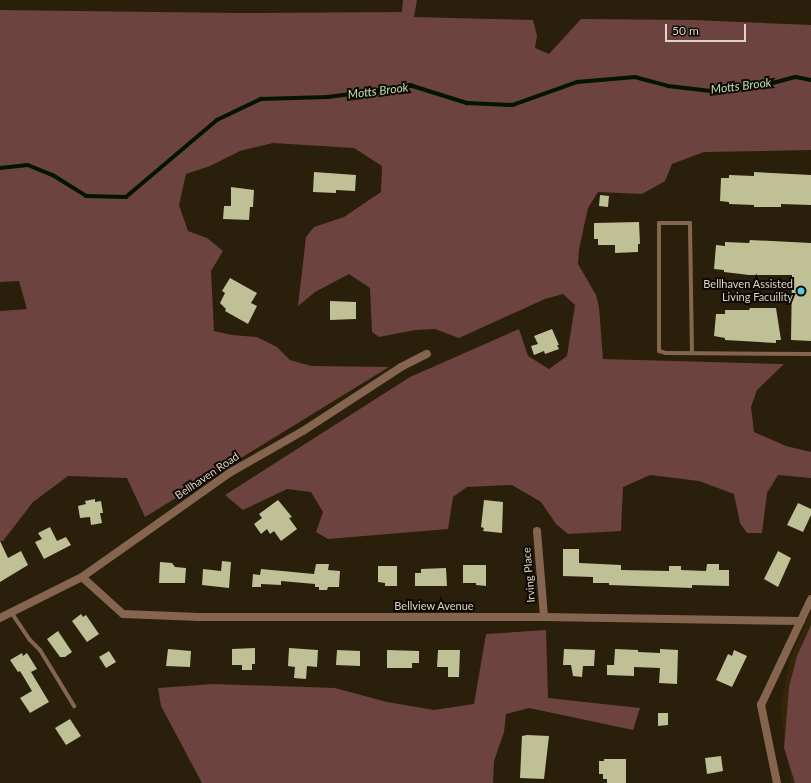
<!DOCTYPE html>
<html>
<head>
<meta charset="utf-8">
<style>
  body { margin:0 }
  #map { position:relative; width:811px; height:783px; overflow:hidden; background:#2a1f0a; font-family:Lato,sans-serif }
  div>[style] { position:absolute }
  .built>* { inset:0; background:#352609 }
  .forest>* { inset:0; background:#6c433f }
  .stream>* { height:3.5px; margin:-1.75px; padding:0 1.75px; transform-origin:1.75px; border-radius:1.75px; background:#031500 }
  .building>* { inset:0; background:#bfc096 }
  .lane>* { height:4px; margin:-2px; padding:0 2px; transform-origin:2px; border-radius:2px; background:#866550 }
  .street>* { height:8px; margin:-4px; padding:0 4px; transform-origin:4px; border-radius:4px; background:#866550 }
  .dots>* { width:11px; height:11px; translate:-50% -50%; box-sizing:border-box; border:2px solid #0e0903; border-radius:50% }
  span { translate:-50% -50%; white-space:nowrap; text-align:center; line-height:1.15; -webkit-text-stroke:4px #0e0903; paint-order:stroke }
  .poi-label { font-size:11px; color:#dcd5c8 }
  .right { translate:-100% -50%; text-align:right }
  .street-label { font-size:11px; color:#dcd5c8 }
  .water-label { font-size:12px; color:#b9e1a8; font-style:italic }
  .scale { position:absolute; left:665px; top:24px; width:81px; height:18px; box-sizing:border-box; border:2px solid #dcd5c8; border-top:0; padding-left:5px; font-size:12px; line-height:14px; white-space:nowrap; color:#dcd5c8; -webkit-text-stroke:3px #0e0903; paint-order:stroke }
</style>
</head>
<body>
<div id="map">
  <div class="built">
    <i style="clip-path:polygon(811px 612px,811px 783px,791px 783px,780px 708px,790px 659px)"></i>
  </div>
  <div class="forest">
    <i style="clip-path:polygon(403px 0,417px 0,414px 17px,533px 20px,537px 36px,535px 48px,549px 54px,581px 19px,693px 20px,811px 25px,811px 150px,704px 152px,672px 164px,665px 181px,642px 194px,598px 192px,588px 208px,579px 249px,578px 264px,596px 295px,599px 307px,603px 359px,784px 364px,757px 390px,751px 407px,754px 432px,786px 446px,811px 452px,811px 478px,778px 475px,767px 493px,762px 533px,747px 533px,740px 523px,734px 494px,699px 481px,650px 475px,623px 487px,621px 531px,568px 534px,556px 524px,541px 502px,512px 485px,467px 487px,453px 497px,448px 529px,328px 539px,316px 532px,323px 512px,311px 492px,287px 489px,243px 510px,225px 495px,410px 377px,519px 329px,528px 356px,549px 369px,567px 356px,575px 305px,563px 294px,545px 299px,459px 338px,435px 329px,415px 330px,379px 337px,372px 332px,370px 288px,349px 274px,315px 292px,298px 306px,306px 237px,314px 227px,344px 217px,381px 192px,382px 166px,354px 148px,273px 143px,240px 151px,210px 166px,186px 174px,179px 205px,188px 231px,207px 238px,223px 251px,211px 271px,214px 331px,232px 335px,257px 337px,277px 347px,290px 360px,311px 366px,389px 367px,145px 517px,127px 478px,68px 476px,33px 502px,3px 541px,0 541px,0 311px,27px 309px,19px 281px,0 282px,0 10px,236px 13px,402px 12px)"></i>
    <i style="clip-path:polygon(811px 625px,811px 783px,795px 783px,784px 748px,789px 687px,797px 656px)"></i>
    <i style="clip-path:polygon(546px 630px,548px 698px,640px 708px,633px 730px,529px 708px,506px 714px,504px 732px,494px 761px,493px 783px,202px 783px,161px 706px,158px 688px,213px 684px,335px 688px,387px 702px,434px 710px,474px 704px,486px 634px)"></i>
  </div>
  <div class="stream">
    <i style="left:0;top:168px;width:28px;rotate:-6deg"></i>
    <i style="left:28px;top:165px;width:27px;rotate:22deg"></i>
    <i style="left:53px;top:175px;width:39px;rotate:32deg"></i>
    <i style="left:86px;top:196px;width:40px;rotate:1.4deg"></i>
    <i style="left:126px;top:197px;width:119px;rotate:-40.2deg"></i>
    <i style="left:217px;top:120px;width:49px;rotate:-25.5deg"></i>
    <i style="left:261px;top:99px;width:67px;rotate:-1.7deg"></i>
    <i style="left:328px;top:97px;width:86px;rotate:-7.4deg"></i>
    <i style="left:413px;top:86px;width:57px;rotate:17.5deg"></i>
    <i style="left:467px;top:103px;width:46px;rotate:2.5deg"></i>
    <i style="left:513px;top:105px;width:68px;rotate:-19.8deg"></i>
    <i style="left:577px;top:82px;width:58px;rotate:-4.9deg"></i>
    <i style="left:635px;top:77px;width:34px;rotate:15deg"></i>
    <i style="left:668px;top:86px;width:43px;rotate:6.6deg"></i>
    <i style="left:711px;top:91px;width:47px;rotate:-4.9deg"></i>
    <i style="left:758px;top:87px;width:39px;rotate:-15deg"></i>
    <i style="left:796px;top:77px;width:15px;rotate:11deg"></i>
  </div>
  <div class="building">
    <i style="clip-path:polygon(314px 172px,356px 175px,355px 191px,336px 190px,336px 193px,313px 192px)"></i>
    <i style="clip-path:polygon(754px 172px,811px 175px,811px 205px,781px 204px,781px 207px,754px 207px,754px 205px,729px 204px,729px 202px,720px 201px,721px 178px,729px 178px,729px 175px,754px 176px)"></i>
    <i style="clip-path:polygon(231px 187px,254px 190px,253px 207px,250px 207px,249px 220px,223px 219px,224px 206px,231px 206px)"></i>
    <i style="clip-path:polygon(600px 195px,609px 196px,608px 207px,599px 206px)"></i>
    <i style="clip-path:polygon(639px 222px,640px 244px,638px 244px,638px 252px,615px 253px,615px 245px,598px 245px,598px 239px,594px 239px,594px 223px)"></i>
    <i style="clip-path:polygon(750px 240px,811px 243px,811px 341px,791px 340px,792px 275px,749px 275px,724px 272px,724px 270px,714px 269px,716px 245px,725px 246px,725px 242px,749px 243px)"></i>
    <i style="clip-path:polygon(230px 278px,257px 293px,251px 303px,257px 306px,248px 324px,225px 311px,226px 309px,220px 303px,225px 293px,222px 291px)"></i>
    <i style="clip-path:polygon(330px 301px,356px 302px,356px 319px,330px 320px)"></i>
    <i style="clip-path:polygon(750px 308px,776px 308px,781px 340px,776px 340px,776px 343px,725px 340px,725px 338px,714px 336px,716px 314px,725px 314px,725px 310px,749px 310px)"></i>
    <i style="clip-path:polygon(552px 329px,559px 345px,557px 345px,559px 349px,545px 354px,544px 351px,534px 355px,531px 346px,538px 344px,534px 336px)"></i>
    <i style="clip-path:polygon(95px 499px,95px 502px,101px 501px,103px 513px,100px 513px,102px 523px,91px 525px,90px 517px,80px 518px,78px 506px,86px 504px,85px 501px)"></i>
    <i style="clip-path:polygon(278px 500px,292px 517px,289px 518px,297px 529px,281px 541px,274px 531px,270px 534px,267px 529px,261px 534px,254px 524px,262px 518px,259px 514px)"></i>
    <i style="clip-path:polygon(484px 500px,503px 502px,502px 533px,483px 531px,484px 528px,481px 527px)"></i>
    <i style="clip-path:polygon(798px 503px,811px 509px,811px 515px,803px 532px,787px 525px)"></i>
    <i style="clip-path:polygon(50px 527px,57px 541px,66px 537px,71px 545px,44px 559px,35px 542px,42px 539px,38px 533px)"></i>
    <i style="clip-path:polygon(0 541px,8px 558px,21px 551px,28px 565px,0 582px)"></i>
    <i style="clip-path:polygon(563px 549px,579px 549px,579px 563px,621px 565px,621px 570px,669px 571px,669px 566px,681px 566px,681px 570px,706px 571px,707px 564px,719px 564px,719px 570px,729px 570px,729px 586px,692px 585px,692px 588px,609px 585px,609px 583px,593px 583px,593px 577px,563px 576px)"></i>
    <i style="clip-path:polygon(778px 551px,791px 558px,778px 587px,764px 579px)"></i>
    <i style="clip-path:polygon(222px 561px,231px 562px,229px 588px,202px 585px,203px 569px,221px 571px)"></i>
    <i style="clip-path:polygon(160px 562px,172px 563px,175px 567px,186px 568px,185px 583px,159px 583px)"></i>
    <i style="clip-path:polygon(316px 564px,329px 564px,328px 570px,340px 571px,339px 587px,328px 587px,327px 590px,319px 590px,319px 587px,315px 587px,315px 584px,281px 581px,281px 585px,261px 584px,261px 587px,252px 587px,253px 574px,260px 575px,261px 569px,314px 574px)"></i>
    <i style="clip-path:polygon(463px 565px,486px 565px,486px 586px,476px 585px,476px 583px,463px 583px)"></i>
    <i style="clip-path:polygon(378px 566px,397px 566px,397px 586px,385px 586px,385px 583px,378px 582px)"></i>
    <i style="clip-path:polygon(446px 568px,447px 586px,415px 586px,415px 573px,421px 573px,421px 569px)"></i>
    <i style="clip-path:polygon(81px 614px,83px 617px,86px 615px,99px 634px,87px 642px,72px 621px)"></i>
    <i style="clip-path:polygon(58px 631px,72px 652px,65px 657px,60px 657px,47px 639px)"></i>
    <i style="clip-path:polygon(255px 648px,255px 664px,252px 664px,252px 670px,242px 670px,242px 665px,232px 665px,232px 649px)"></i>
    <i style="clip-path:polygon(289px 648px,318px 650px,317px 667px,307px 666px,306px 679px,294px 678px,295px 667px,288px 666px)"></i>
    <i style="clip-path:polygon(168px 649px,191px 651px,190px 667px,166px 666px)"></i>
    <i style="clip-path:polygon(564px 649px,595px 650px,594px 666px,583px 666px,582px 677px,573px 676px,571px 665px,563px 665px)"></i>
    <i style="clip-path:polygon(615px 649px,638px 650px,638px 652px,660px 653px,660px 649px,678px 650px,677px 684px,659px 683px,660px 668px,634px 667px,634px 676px,607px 675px,607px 665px,614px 665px)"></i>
    <i style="clip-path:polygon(337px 650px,360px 651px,360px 666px,336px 665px)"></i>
    <i style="clip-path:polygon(387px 650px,419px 651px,419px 663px,412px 663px,412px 668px,387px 668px)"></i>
    <i style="clip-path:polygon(438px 650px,460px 650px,459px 677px,448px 677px,448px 667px,437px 667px)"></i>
    <i style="clip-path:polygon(734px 650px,747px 656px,732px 687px,716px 680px,728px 654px,732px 656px)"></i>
    <i style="clip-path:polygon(109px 651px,116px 662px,106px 668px,99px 657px)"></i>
    <i style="clip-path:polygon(22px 653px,23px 656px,27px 653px,37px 669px,31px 672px,49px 702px,30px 713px,20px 698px,32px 691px,20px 671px,18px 672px,10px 660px)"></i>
    <i style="clip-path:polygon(658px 713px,668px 713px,668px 725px,658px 726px)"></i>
    <i style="clip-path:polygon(70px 719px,81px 736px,66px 745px,55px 728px)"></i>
    <i style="clip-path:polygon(527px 735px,549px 736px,544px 779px,520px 778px,522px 736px)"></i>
    <i style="clip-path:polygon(721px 756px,723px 771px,707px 774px,705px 758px)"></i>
    <i style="clip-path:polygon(604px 759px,626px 759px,626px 783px,607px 783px,607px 779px,603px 779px,603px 774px,599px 774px,599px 761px,604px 761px)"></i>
  </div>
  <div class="lane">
    <i style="left:692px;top:353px;width:130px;rotate:-90.9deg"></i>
    <i style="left:690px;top:223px;width:31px;rotate:180deg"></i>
    <i style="left:659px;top:223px;width:128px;rotate:90deg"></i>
    <i style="left:659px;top:351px;width:7px;rotate:16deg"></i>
    <i style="left:666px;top:353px;width:145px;rotate:0.4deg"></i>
    <i style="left:11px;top:612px;width:32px;rotate:56deg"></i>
    <i style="left:29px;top:639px;width:16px;rotate:45deg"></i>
    <i style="left:40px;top:650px;width:66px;rotate:58.7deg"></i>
  </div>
  <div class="street">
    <i style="left:537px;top:531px;width:86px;rotate:85.3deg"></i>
    <i style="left:82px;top:577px;width:55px;rotate:42.1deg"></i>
    <i style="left:123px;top:614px;width:76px;rotate:2.3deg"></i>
    <i style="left:199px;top:617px;width:345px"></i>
    <i style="left:544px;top:617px;width:257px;rotate:0.9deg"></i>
    <i style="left:0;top:618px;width:92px;rotate:-26.6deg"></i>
    <i style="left:82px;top:577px;width:182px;rotate:-35.2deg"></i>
    <i style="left:231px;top:472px;width:83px;rotate:-29.7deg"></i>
    <i style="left:303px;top:431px;width:117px;rotate:-33.1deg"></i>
    <i style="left:401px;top:367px;width:29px;rotate:-27deg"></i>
    <i style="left:777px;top:783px;width:80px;rotate:-101.6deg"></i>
    <i style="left:761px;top:705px;width:117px;rotate:-64.7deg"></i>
  </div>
  <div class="dots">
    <i style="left:801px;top:291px;background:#5bc8e6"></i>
  </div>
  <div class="poi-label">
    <span class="right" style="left:793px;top:291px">Bellhaven Assisted<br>Living Facuility</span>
  </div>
  <div class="street-label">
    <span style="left:207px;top:476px;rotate:-34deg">Bellhaven Road</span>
    <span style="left:529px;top:575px;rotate:-95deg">Irving Place</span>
    <span style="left:434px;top:606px">Bellview Avenue</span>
  </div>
  <div class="water-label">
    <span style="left:741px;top:86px;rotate:-7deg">Motts Brook</span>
    <span style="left:378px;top:91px;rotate:-7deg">Motts Brook</span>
  </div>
  <div class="scale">50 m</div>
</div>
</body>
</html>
